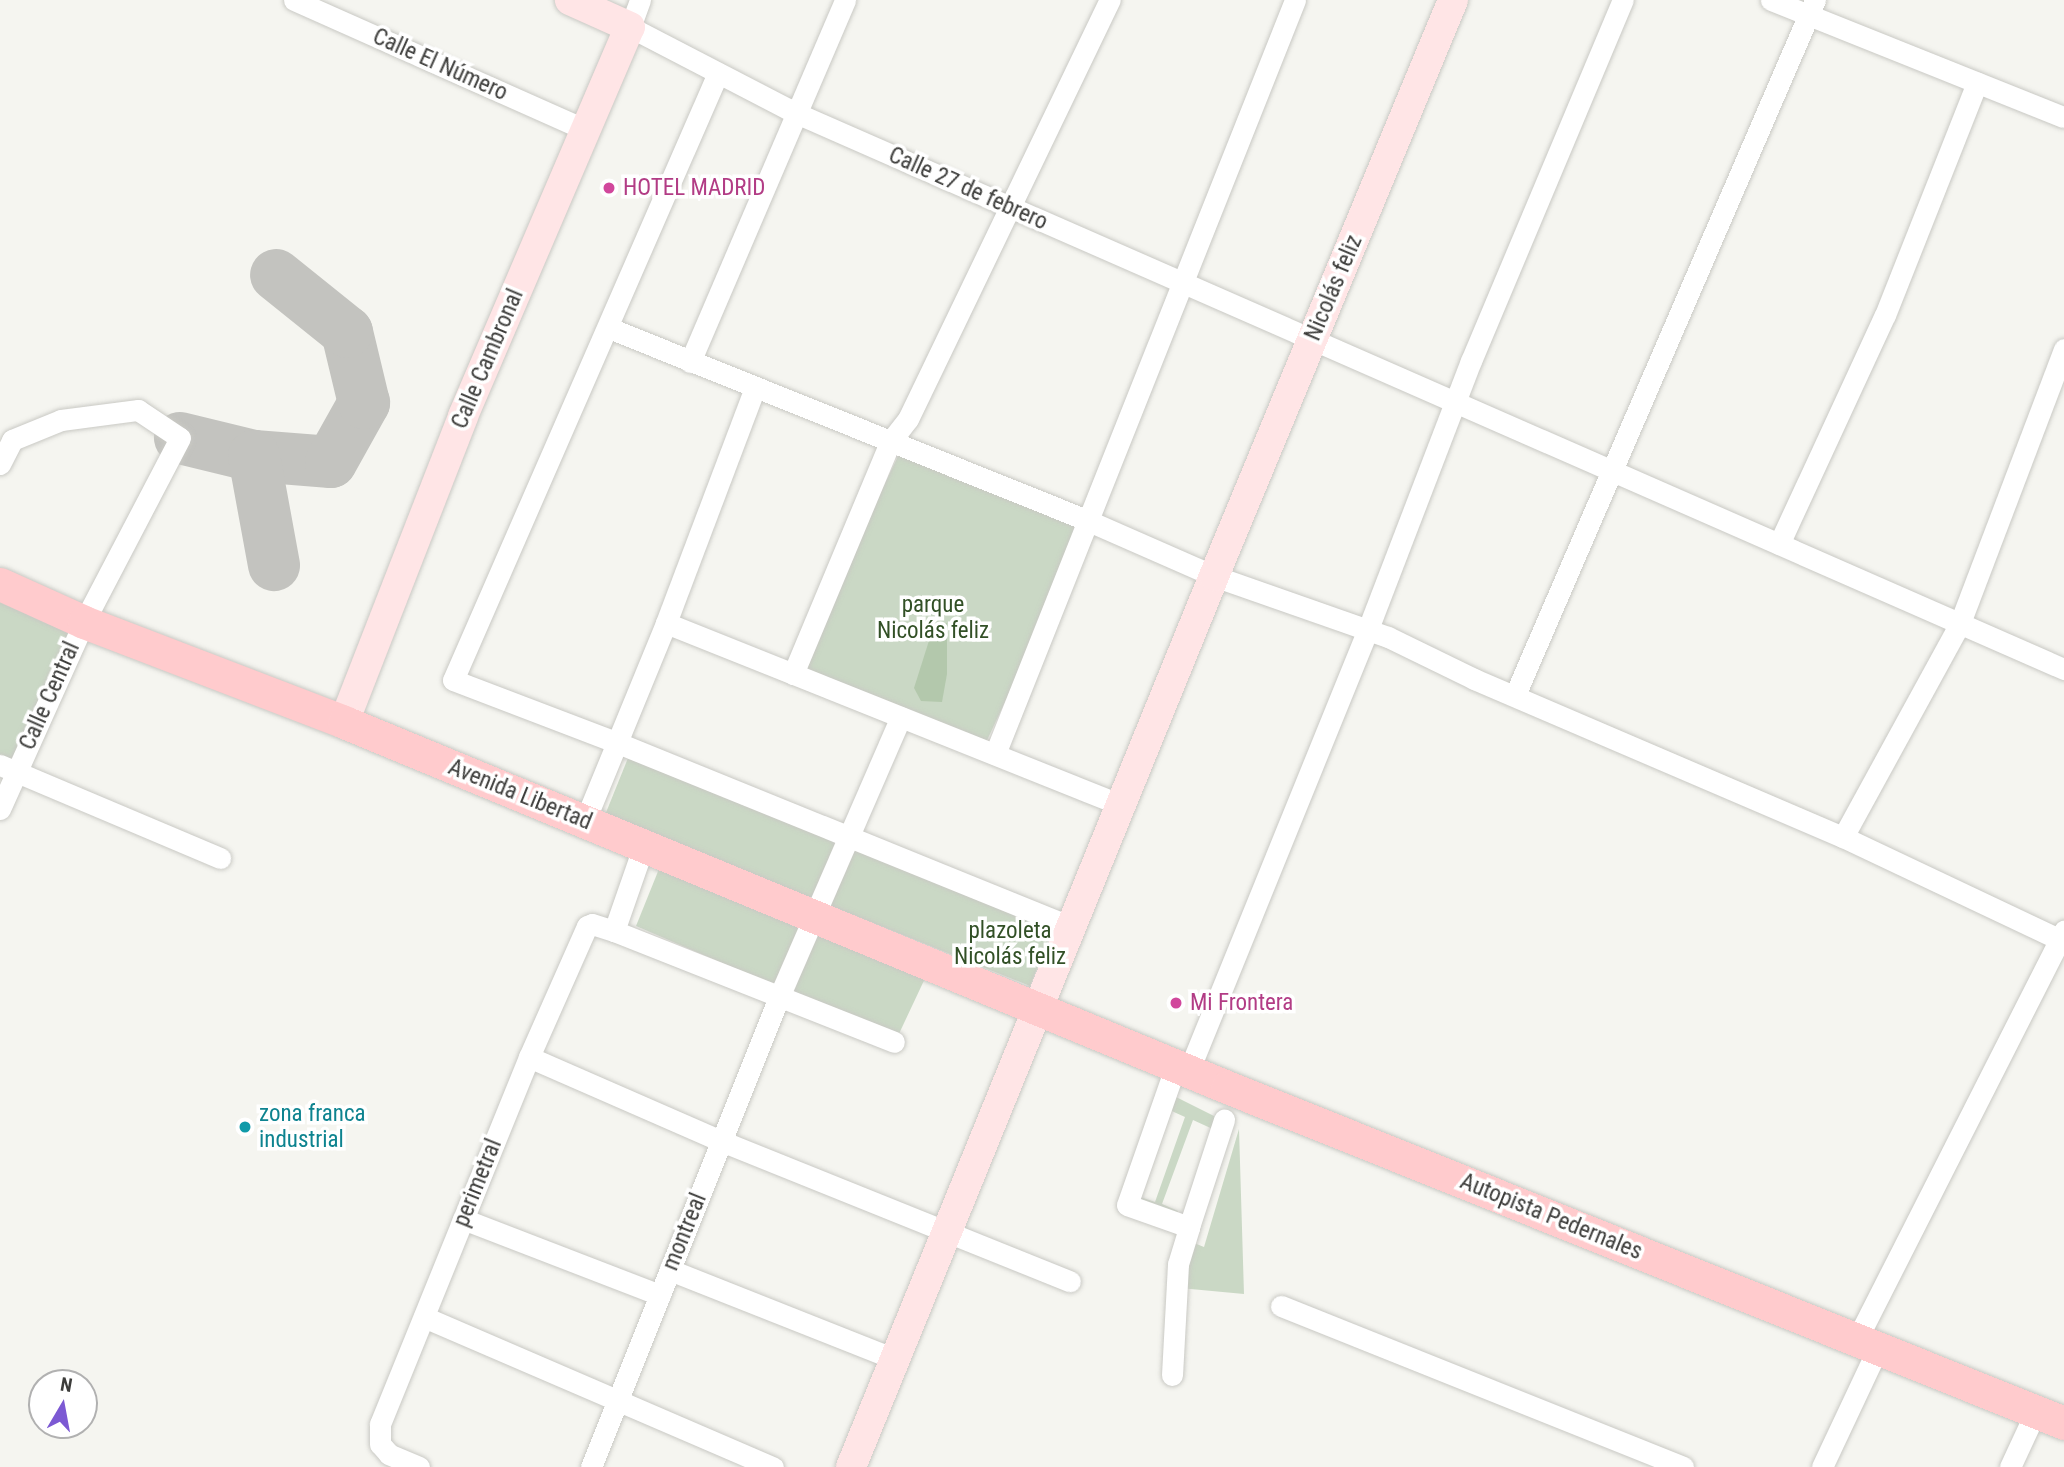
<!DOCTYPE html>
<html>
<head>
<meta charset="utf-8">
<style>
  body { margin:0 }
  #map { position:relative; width:2064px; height:1467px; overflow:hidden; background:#f5f5f0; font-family:"Roboto Condensed",sans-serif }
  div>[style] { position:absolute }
  .green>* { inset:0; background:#cad8c5 }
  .forest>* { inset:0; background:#b3c8ac }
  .taxiway>* { height:52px; margin:-26px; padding:0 26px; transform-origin:26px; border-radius:26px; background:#c3c3bf }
  .roads { filter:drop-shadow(0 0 2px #c9c9c4) drop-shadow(0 0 2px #c9c9c4) }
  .street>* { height:21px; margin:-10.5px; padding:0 10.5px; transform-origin:10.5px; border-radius:10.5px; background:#fff }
  .secondary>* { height:30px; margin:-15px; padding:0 15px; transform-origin:15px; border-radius:15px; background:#ffe5e6 }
  .primary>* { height:33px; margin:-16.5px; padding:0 16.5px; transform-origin:16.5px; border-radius:16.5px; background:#ffcbcd }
  .dots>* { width:19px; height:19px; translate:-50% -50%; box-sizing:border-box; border:4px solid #fff; border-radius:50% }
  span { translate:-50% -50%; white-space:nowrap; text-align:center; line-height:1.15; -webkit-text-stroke:7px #fff; paint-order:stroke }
  .street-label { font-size:23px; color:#3d3d3b }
  .hotel-label { font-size:23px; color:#b23c85 }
  .left { translate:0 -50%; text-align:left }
  .park-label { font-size:23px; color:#325026 }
  .culture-label { font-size:23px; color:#0d838f }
  .north { position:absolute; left:28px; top:1369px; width:70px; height:70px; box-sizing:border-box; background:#fff; border:2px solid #b1b1b1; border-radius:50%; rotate:10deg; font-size:19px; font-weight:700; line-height:28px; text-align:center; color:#3d3d3b }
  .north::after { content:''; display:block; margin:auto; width:24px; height:32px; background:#7c59d3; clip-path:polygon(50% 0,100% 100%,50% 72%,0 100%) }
</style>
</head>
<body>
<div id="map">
  <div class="green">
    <i style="clip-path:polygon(903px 446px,1089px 521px,983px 749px,793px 674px)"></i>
    <i style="clip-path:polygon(0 584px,84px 622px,16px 771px,0 765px)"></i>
    <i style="clip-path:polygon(628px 758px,1053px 928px,1030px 986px,605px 815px)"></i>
    <i style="clip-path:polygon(661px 864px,928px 972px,897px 1038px,636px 926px)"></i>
    <i style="clip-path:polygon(1170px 1094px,1220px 1119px,1217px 1131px,1193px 1120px,1162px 1204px,1178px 1211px,1175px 1220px,1134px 1195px,1155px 1202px,1185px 1117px,1165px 1108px)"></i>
    <i style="clip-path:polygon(1239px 1129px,1244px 1294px,1180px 1288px,1189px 1241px,1204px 1247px)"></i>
  </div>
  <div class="forest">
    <i style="clip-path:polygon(947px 623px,947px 674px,942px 702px,921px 701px,914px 688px,933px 628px)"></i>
  </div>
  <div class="taxiway">
    <i style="left:180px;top:438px;width:76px;rotate:13.7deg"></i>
    <i style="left:254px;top:456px;width:77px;rotate:4.5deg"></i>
    <i style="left:331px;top:462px;width:68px;rotate:-60.8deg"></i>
    <i style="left:364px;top:403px;width:73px;rotate:-103.5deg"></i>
    <i style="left:347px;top:332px;width:91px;rotate:-141.2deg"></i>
    <i style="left:254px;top:456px;width:111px;rotate:79.6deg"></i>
  </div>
  <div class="roads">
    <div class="street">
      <i style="left:294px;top:0;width:320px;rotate:24deg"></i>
      <i style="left:640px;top:0;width:29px;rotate:110deg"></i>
      <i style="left:630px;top:27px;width:187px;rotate:27.4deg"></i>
      <i style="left:796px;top:113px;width:1385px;rotate:23.68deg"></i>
      <i style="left:1771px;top:0;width:315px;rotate:21.8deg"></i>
      <i style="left:718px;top:73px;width:662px;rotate:113.58deg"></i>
      <i style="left:453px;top:680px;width:177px;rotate:20.9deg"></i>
      <i style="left:618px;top:743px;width:490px;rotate:22.1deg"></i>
      <i style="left:609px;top:328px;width:517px;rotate:21.9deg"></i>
      <i style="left:1089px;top:521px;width:137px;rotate:23.7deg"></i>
      <i style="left:1214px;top:576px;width:184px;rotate:19.3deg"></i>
      <i style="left:1388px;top:637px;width:96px;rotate:26deg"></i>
      <i style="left:1474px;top:679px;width:401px;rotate:23.2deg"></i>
      <i style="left:1843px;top:837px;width:239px;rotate:25.3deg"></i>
      <i style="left:690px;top:362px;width:394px;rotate:-66.8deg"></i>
      <i style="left:0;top:464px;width:27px;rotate:-63deg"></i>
      <i style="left:12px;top:440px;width:53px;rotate:-22.2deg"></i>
      <i style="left:61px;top:420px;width:78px;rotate:-7.4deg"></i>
      <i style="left:138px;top:410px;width:50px;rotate:33.7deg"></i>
      <i style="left:180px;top:438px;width:208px;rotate:117.6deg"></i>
      <i style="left:84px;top:622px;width:205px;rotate:114.2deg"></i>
      <i style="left:1779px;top:544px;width:252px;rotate:-65.2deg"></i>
      <i style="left:1885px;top:315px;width:250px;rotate:-68.4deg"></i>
      <i style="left:666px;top:623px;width:491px;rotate:21.8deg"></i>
      <i style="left:793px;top:674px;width:251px;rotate:-67.3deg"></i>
      <i style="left:890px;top:442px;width:29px;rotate:-52deg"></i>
      <i style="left:908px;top:419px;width:465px;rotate:-64.3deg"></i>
      <i style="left:1515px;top:695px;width:757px;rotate:-66.65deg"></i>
      <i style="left:995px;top:754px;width:811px;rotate:-68.3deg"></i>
      <i style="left:0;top:765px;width:239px;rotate:22.9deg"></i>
      <i style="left:584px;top:823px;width:216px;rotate:-67.7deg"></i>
      <i style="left:666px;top:623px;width:251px;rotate:-69.3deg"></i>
      <i style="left:1843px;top:837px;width:244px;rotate:-61.3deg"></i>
      <i style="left:1960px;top:623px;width:293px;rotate:-69.2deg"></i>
      <i style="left:614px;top:931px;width:91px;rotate:-70.8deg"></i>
      <i style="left:529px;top:1057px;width:210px;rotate:23.6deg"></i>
      <i style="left:721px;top:1141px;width:376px;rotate:21.9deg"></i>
      <i style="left:1176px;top:1065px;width:148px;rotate:109.3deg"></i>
      <i style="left:1127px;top:1205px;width:66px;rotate:19.5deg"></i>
      <i style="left:1189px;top:1227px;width:113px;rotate:-71.9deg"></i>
      <i style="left:1189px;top:1070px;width:476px;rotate:-67.9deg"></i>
      <i style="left:1368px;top:629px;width:287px;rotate:-69deg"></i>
      <i style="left:1471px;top:361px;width:392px;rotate:-67.2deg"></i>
      <i style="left:463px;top:1219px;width:211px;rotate:21.1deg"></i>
      <i style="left:670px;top:1270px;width:242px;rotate:21.6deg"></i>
      <i style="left:1281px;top:1306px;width:433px;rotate:21.8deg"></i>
      <i style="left:424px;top:1317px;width:380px;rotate:23.3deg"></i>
      <i style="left:1857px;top:1339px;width:458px;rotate:-63.1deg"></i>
      <i style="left:1172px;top:1375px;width:111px;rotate:-86.9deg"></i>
      <i style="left:1178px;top:1264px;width:39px;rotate:-73deg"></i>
      <i style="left:419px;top:1467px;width:33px;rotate:-157deg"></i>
      <i style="left:389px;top:1454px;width:13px;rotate:-132deg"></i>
      <i style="left:380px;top:1444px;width:20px;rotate:-90deg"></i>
      <i style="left:380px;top:1424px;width:396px;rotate:-67.9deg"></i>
      <i style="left:529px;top:1057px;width:143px;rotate:-66.1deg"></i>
      <i style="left:587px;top:926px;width:5px;rotate:-22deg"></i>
      <i style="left:592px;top:924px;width:23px;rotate:18deg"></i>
      <i style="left:614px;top:931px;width:301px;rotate:21.6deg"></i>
      <i style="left:591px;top:1467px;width:506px;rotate:-68.2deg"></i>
      <i style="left:779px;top:997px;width:305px;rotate:-66.5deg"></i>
      <i style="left:1822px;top:1467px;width:132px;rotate:-64.8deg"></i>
      <i style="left:2010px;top:1467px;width:62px;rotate:-65.1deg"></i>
    </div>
    <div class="secondary">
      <i style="left:344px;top:722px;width:328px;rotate:-68.7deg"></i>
      <i style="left:463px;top:416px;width:423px;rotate:-66.8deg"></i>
      <i style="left:630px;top:27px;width:66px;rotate:-155.8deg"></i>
      <i style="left:851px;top:1467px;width:962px;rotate:-67.83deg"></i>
      <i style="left:1214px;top:576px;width:624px;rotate:-67.46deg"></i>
    </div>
    <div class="primary">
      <i style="left:0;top:584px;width:92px;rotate:24.3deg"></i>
      <i style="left:84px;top:622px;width:279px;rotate:21deg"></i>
      <i style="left:344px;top:722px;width:955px;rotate:22.46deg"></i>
      <i style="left:1227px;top:1087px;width:902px;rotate:21.87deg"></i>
    </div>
  </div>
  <div class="dots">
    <i style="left:609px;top:188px;background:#d1479c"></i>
    <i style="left:1176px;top:1003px;background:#d1479c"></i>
    <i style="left:245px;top:1127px;background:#0f9aa8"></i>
  </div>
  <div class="street-label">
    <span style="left:440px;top:65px;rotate:24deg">Calle El Número</span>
    <span style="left:968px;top:189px;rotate:24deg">Calle 27 de febrero</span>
    <span style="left:1334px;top:288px;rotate:-67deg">Nicolás feliz</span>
    <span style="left:488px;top:359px;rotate:-67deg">Calle Cambronal</span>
    <span style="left:50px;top:696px;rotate:-66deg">Calle Central</span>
    <span style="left:520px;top:795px;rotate:22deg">Avenida Libertad</span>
    <span style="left:478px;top:1183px;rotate:-68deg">perimetral</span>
    <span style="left:1551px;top:1217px;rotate:22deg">Autopista Pedernales</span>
    <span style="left:685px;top:1232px;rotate:-68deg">montreal</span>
  </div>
  <div class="hotel-label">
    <span class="left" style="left:623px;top:188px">HOTEL MADRID</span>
    <span class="left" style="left:1190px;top:1003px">Mi Frontera</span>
  </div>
  <div class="park-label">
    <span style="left:933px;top:618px">parque<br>Nicolás feliz</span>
    <span style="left:1010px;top:944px">plazoleta<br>Nicolás feliz</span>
  </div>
  <div class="culture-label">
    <span class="left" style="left:259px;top:1127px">zona franca<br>industrial</span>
  </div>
  <div class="north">N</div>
</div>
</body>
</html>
